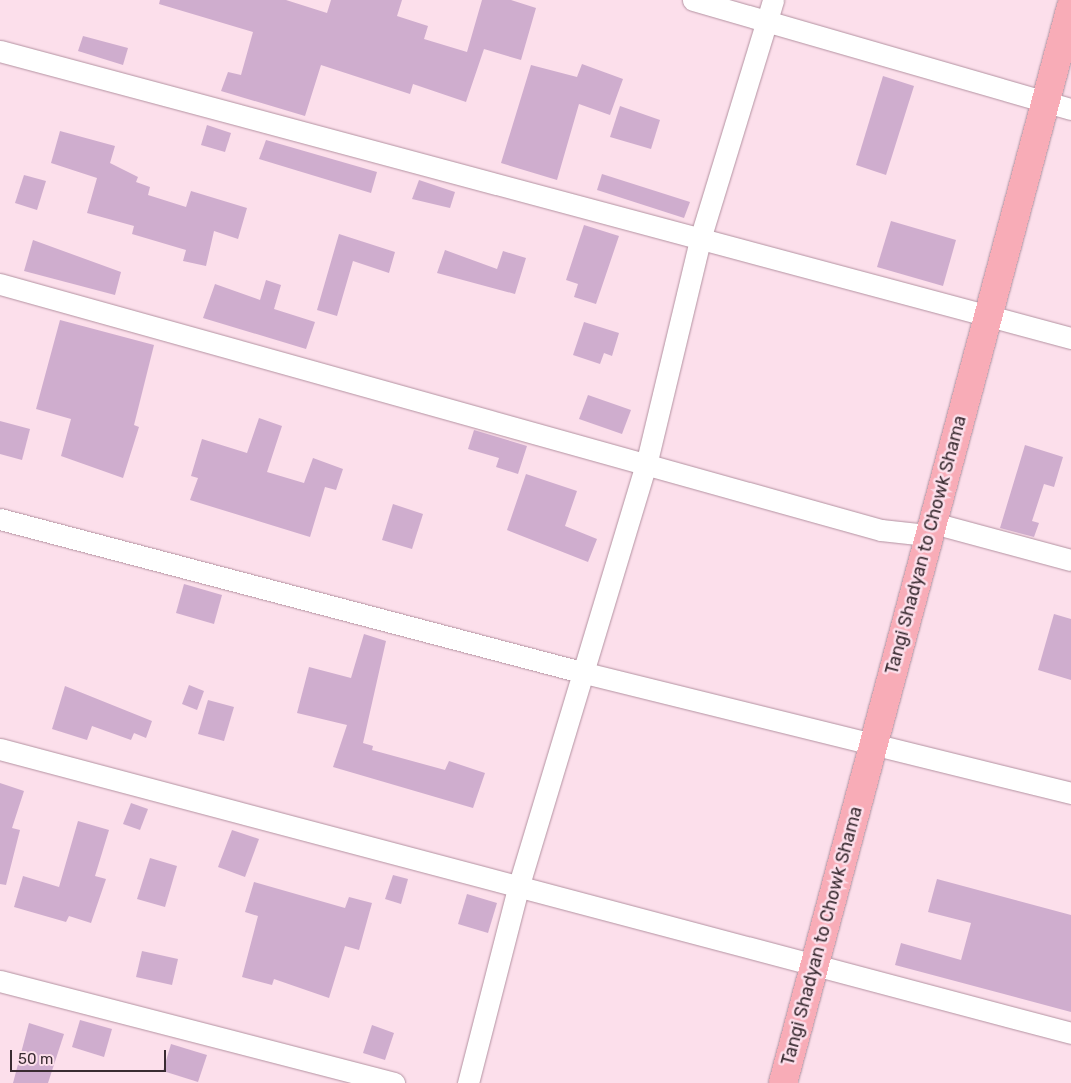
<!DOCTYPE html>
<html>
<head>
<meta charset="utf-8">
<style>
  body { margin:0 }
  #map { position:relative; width:1071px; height:1083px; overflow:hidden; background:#fcdfeb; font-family:Rubik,sans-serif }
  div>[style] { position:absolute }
  .building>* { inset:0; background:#cfadce }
  .roads { filter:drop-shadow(0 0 1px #b392a1) drop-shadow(0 0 1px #b392a1) }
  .street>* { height:21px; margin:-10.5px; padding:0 10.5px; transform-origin:10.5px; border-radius:10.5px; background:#fff }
  .primary>* { height:28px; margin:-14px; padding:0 14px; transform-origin:14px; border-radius:14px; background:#f8acb7 }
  span { translate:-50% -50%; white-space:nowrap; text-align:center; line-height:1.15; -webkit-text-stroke:5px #fcdfeb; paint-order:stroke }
  .street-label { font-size:18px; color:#392b31 }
  .scale { position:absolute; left:10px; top:1050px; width:156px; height:22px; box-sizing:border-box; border:2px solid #392b31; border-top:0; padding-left:6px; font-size:15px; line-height:18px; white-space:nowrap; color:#392b31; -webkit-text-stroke:4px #fcdfeb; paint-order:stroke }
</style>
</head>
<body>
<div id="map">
  <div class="building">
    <i style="clip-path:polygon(160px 0,286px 0,327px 13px,331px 0,402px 0,397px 16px,428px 26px,424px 39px,467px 52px,482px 0,511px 0,536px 8px,521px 60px,484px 49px,466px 102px,413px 84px,410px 94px,321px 65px,305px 116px,221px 91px,228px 72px,241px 75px,253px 32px,159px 4px)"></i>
    <i style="clip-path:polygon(83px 36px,128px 48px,123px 65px,78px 51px)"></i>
    <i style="clip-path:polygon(582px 64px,623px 79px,610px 115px,579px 104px,557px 180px,501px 163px,531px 65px,577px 77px)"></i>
    <i style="clip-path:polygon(883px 76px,914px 86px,886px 175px,856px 165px)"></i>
    <i style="clip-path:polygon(620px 106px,660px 120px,651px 149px,610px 137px)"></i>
    <i style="clip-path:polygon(207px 125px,231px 133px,225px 152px,201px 145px)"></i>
    <i style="clip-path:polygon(60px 131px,115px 146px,110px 163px,138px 177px,136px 182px,150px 187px,148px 195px,186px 207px,191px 191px,247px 208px,238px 239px,214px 231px,206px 266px,183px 261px,186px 250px,132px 234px,134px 226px,87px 213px,97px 178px,51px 163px)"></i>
    <i style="clip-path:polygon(266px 140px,377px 172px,371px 193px,259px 159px)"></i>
    <i style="clip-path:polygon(602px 174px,690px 202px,684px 218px,597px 190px)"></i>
    <i style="clip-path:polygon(24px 175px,46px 181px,37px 210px,15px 203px)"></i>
    <i style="clip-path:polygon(419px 180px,455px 192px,450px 208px,412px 199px)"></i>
    <i style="clip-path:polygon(891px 221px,956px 240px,943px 286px,877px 267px)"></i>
    <i style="clip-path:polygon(584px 225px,619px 236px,596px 304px,574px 297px,578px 284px,566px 280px)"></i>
    <i style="clip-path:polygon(339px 234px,395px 252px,389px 273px,353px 261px,337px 316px,317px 310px)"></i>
    <i style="clip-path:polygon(33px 240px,121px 272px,115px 295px,24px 271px)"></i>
    <i style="clip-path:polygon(445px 250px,497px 269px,503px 251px,526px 258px,515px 294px,437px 273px)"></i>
    <i style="clip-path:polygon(266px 280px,281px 285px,274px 309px,315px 322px,306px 349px,203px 318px,215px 284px,260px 300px)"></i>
    <i style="clip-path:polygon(60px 320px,154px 345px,134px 425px,139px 427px,123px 478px,61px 456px,71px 419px,36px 409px)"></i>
    <i style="clip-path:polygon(584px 322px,619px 333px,612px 356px,604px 353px,600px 364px,573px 355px)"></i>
    <i style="clip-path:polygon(588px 395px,631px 410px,622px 434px,579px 419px)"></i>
    <i style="clip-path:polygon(259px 418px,282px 426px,267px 472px,304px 483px,313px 458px,343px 469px,336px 490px,325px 487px,310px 537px,190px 500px,198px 478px,191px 476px,202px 439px,247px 453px)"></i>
    <i style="clip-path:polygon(0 421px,30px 429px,22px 460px,0 454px)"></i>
    <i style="clip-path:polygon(474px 430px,527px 446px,518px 474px,496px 467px,499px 458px,468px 449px)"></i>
    <i style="clip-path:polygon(1025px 445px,1063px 457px,1054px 487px,1044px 484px,1032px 521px,1039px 523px,1034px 537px,1000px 528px)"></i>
    <i style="clip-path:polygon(526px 474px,577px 491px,565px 526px,597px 539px,588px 562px,507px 530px)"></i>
    <i style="clip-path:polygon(393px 504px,423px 514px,412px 549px,382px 540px)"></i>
    <i style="clip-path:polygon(184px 584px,222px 595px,214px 624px,176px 613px)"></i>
    <i style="clip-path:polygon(1054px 614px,1071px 619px,1071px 680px,1038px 670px)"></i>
    <i style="clip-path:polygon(364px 634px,386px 641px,363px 743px,373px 746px,372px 750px,445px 770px,449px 761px,485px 773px,473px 808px,333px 767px,347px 725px,297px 713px,309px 667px,351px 678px)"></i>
    <i style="clip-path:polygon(189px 685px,204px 691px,197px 710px,182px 704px)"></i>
    <i style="clip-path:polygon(65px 686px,152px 721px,146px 738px,134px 733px,131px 740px,92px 726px,87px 740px,52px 729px)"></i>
    <i style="clip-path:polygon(208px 700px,234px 707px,224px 741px,198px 734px)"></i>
    <i style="clip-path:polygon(0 783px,24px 791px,12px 828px,20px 830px,6px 885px,0 884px)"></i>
    <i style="clip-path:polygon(131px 803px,148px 809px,140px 830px,123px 824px)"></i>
    <i style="clip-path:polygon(78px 821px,109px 830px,95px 876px,106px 879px,91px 923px,69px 916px,66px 922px,14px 907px,23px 876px,59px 887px)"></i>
    <i style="clip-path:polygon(232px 830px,259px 839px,245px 877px,218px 867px)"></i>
    <i style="clip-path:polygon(150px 858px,177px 866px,165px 907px,137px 899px)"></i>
    <i style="clip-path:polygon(393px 875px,408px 879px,401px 904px,385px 899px)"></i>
    <i style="clip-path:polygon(937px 879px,1071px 915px,1071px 1012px,895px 965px,901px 943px,961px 960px,971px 923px,928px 912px)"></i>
    <i style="clip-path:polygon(254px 882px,345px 908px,349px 897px,372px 903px,359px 950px,345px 946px,329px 998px,274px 979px,272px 985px,242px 977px,258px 916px,245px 912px)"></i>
    <i style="clip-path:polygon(467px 894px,497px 903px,488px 933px,458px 924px)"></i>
    <i style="clip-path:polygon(142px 951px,178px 959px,172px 985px,136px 977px)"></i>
    <i style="clip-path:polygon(80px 1020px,112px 1029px,104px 1057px,72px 1047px)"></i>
    <i style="clip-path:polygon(29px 1023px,64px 1034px,48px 1083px,13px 1083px)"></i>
    <i style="clip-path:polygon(372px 1025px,394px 1033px,385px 1060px,363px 1053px)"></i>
    <i style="clip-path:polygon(171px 1044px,207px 1055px,198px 1082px,163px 1071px)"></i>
  </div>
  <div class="roads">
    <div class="street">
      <i style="left:693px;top:0;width:393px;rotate:16.1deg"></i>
      <i style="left:0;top:51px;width:1109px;rotate:15deg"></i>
      <i style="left:0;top:284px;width:915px;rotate:15.6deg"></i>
      <i style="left:881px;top:530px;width:46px;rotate:6.2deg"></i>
      <i style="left:0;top:519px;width:601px;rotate:14.75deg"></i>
      <i style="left:581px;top:672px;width:505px;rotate:13.87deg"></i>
      <i style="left:930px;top:522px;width:146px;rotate:15.1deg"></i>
      <i style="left:0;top:749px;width:1108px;rotate:14.85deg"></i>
      <i style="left:0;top:981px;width:407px;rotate:14.5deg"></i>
      <i style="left:468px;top:1083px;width:201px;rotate:-75.6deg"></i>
      <i style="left:518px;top:888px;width:442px;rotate:-73.2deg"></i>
      <i style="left:646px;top:465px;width:236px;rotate:-76.5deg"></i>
      <i style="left:701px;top:236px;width:247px;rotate:-73deg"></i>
    </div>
    <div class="primary">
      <i style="left:783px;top:1083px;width:1114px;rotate:-75.02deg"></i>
    </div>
  </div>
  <div class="street-label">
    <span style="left:926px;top:545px;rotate:-75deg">Tangi Shadyan to Chowk Shama</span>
    <span style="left:822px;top:936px;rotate:-75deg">Tangi Shadyan to Chowk Shama</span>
  </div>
  <div class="scale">50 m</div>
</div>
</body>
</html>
